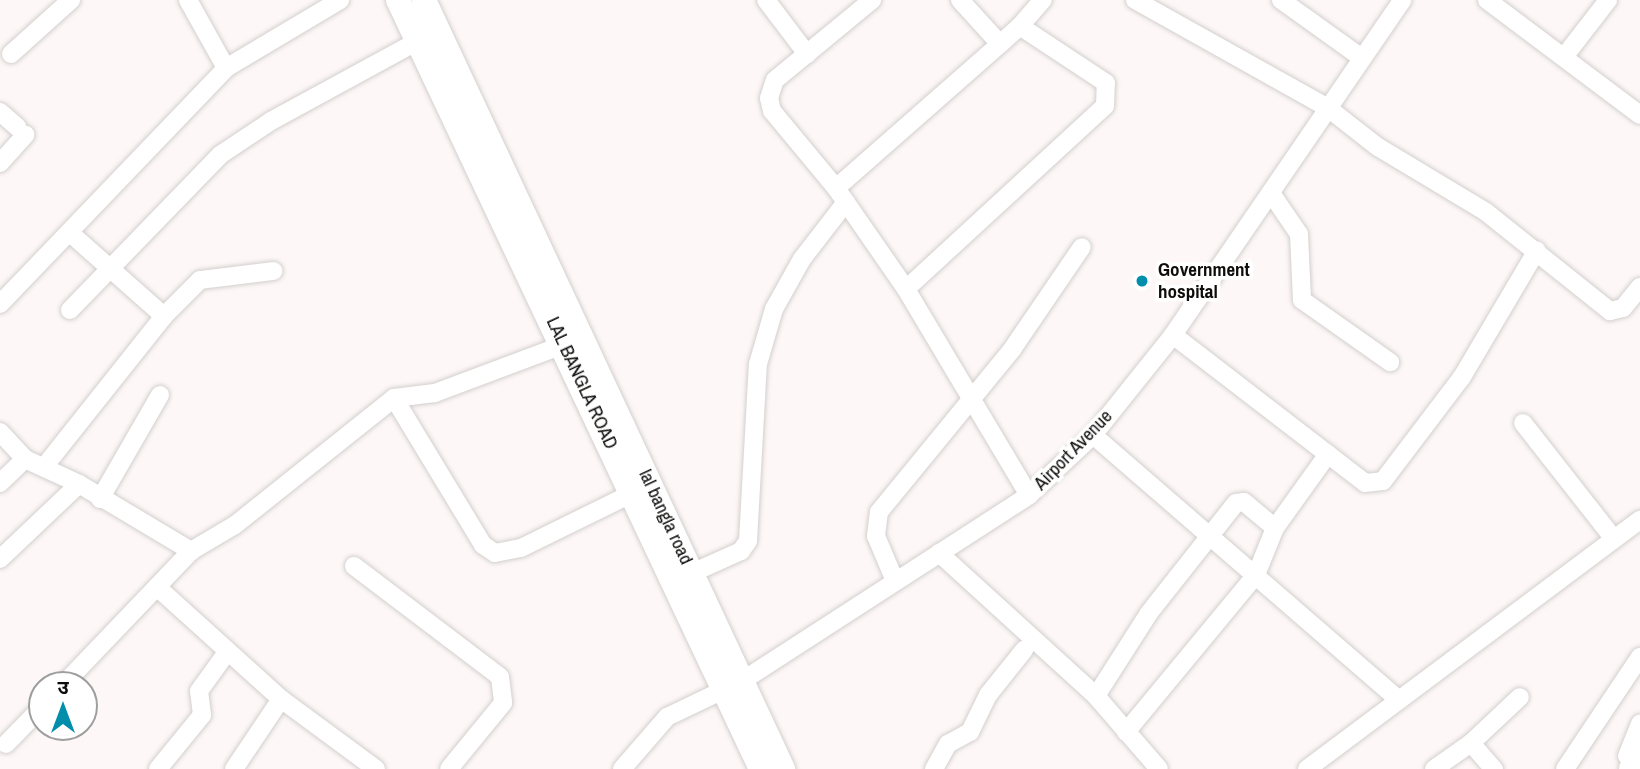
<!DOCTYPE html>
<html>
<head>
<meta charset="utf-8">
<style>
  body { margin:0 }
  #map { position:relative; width:1640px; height:769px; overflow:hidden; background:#fdf8f7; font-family:"Archivo Narrow","Noto Sans Devanagari",sans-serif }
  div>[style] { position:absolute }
  .roads { filter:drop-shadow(0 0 2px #d3cfcd) drop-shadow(0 0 2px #d3cfcd) }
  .street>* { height:18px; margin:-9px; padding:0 9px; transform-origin:9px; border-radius:9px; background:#fff }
  .secondary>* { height:24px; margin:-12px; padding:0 12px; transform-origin:12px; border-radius:12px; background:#fff }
  .dots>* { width:19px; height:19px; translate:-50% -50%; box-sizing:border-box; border:4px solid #fff; border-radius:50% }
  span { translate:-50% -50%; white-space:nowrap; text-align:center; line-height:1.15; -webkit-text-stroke:7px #fff; paint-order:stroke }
  .poi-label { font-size:19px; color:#0e0d0c; font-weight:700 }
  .left { translate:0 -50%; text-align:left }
  .street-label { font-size:19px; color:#0e0d0c }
  .north { position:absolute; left:28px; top:671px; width:70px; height:70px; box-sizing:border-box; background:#fff; border:2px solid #9f9e9e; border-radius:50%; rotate:0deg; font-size:19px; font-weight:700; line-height:28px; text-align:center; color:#0e0d0c }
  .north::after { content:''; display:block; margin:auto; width:24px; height:32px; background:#018eab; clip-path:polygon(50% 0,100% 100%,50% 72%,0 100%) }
</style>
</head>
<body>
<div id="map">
  <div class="roads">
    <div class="street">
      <i style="left:188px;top:0;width:78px;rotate:60.8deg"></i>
      <i style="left:766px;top:0;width:68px;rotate:52.8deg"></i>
      <i style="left:960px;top:0;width:59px;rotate:47.7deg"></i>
      <i style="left:1000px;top:44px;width:218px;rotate:138.7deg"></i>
      <i style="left:836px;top:188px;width:123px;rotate:55.3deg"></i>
      <i style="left:906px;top:289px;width:240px;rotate:59.2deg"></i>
      <i style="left:1135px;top:0;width:221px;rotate:29.2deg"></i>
      <i style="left:1328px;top:108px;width:63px;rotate:38deg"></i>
      <i style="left:1378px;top:147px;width:126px;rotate:31deg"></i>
      <i style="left:1486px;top:212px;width:159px;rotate:38.6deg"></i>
      <i style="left:1610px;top:311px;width:13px;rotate:-13deg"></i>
      <i style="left:1623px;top:308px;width:27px;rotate:-51deg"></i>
      <i style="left:1281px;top:0;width:100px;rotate:35.6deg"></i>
      <i style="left:1487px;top:0;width:191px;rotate:36.9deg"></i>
      <i style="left:1020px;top:26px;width:35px;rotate:-49deg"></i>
      <i style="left:11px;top:54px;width:81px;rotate:-42deg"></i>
      <i style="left:1564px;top:57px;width:72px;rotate:-52.3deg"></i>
      <i style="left:0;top:112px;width:23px;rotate:41deg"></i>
      <i style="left:0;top:163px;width:38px;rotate:-48deg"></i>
      <i style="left:836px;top:188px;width:100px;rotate:-129.7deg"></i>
      <i style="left:772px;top:111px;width:13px;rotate:-103deg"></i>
      <i style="left:769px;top:98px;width:19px;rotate:-72deg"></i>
      <i style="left:775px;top:80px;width:126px;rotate:-39.5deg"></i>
      <i style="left:1271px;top:193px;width:50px;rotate:55.7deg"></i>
      <i style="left:1299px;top:234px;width:66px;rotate:87.4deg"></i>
      <i style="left:1302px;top:300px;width:108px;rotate:35.2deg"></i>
      <i style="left:69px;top:232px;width:127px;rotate:41.5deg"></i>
      <i style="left:906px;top:289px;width:270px;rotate:-42.6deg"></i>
      <i style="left:1105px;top:106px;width:23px;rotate:-88deg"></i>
      <i style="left:1106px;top:83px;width:103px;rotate:-146.5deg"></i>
      <i style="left:1020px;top:26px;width:27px;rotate:138deg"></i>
      <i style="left:0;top:304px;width:327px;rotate:-46.2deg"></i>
      <i style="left:226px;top:68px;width:133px;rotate:-30.8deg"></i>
      <i style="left:70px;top:310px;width:216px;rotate:-45.9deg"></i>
      <i style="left:220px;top:155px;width:61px;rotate:-33.7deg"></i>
      <i style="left:271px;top:121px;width:178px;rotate:-28.6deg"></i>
      <i style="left:1173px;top:335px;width:242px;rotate:37.6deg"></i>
      <i style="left:1365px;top:483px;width:18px;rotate:-6deg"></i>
      <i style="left:1383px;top:481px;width:131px;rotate:-52.8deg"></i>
      <i style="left:1462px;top:377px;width:147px;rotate:-59.4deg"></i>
      <i style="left:394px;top:398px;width:172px;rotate:58.8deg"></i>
      <i style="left:483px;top:545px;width:14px;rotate:34deg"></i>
      <i style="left:495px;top:553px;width:26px;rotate:-11deg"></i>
      <i style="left:521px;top:548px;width:134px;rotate:-26.2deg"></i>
      <i style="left:1523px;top:423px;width:147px;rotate:51.9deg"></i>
      <i style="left:0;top:432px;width:37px;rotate:47deg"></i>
      <i style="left:25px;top:459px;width:60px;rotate:24.8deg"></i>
      <i style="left:79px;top:484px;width:131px;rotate:30.9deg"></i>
      <i style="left:191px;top:551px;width:51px;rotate:-30.6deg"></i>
      <i style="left:235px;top:525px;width:203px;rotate:-38.6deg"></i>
      <i style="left:394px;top:398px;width:41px;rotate:-7deg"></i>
      <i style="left:435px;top:393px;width:145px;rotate:-20.6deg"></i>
      <i style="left:1093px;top:435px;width:405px;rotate:40.9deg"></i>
      <i style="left:44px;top:467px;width:193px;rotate:-51.5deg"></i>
      <i style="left:164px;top:316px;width:51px;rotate:-45deg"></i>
      <i style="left:200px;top:280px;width:74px;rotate:-7deg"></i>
      <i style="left:0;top:483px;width:35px;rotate:-44deg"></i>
      <i style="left:100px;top:499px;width:120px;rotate:-60deg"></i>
      <i style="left:939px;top:553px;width:212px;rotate:42.3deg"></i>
      <i style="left:1096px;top:696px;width:96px;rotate:49.2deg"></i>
      <i style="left:0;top:559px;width:109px;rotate:-43.5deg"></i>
      <i style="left:354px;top:566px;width:183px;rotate:37.2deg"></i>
      <i style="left:500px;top:677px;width:26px;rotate:83deg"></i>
      <i style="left:503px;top:703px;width:85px;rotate:129.3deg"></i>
      <i style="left:692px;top:573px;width:54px;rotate:-24.2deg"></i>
      <i style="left:741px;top:551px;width:12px;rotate:-55deg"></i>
      <i style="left:748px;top:541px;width:177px;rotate:-86.8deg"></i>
      <i style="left:758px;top:364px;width:57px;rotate:-73.8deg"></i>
      <i style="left:774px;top:309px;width:57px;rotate:-60.8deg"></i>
      <i style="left:802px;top:259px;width:72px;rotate:-52.3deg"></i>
      <i style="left:895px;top:581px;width:49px;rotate:-112.9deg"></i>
      <i style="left:876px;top:536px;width:24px;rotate:-83deg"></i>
      <i style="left:879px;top:512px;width:212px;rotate:-50.7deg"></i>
      <i style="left:1013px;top:348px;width:122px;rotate:-55.7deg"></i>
      <i style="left:157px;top:587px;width:167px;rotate:42.1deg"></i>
      <i style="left:281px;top:699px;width:118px;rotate:36.4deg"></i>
      <i style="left:63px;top:685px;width:185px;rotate:-46.3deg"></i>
      <i style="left:1096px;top:696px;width:98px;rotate:-57.4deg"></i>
      <i style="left:1149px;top:613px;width:140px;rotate:-51.7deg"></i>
      <i style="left:1236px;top:503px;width:8px;rotate:-7deg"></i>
      <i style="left:1244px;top:502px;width:40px;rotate:40deg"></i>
      <i style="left:1126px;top:732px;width:204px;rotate:-50.4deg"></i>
      <i style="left:1256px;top:575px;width:51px;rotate:-68deg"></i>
      <i style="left:1275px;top:528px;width:91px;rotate:-54.4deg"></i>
      <i style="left:1471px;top:743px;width:67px;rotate:-43.2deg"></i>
      <i style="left:6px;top:744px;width:52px;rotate:-45.8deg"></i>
      <i style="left:1627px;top:756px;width:35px;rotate:-68deg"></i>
      <i style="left:158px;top:769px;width:70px;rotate:-50.8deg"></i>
      <i style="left:202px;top:715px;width:24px;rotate:-97deg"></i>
      <i style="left:199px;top:691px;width:49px;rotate:-54.1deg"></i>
      <i style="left:234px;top:769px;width:84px;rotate:-56.1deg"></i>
      <i style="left:622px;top:769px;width:69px;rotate:-49.1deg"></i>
      <i style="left:667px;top:717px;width:83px;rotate:-25.6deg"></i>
      <i style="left:742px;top:681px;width:342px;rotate:-32.9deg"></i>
      <i style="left:1029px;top:495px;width:88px;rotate:-43.2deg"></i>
      <i style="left:1093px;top:435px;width:128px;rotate:-51.3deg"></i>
      <i style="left:1173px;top:335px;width:406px;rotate:-55.6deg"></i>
      <i style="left:934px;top:769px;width:29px;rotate:-61deg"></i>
      <i style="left:948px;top:744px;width:25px;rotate:-29deg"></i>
      <i style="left:970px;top:732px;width:41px;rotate:-64.1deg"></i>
      <i style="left:988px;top:695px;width:58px;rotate:-51.3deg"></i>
      <i style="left:1307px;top:769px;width:416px;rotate:-36.8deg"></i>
      <i style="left:1434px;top:769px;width:45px;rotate:-35.1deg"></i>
      <i style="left:1471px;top:743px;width:35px;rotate:49deg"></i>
      <i style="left:1565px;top:769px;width:135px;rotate:-56.2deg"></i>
    </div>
    <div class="secondary">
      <i style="left:398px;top:0;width:850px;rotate:64.73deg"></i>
      <i style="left:424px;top:0;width:849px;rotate:64.97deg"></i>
      <i style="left:1631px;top:769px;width:26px;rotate:-69deg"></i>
    </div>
  </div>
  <div class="dots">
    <i style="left:1142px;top:281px;background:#018eab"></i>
  </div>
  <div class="poi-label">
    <span class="left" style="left:1158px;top:281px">Government<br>hospital</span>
  </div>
  <div class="street-label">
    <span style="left:582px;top:383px;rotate:65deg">LAL BANGLA ROAD</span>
    <span style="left:1073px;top:450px;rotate:-46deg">Airport Avenue</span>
    <span style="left:666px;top:517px;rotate:65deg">lal bangla road</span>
  </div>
  <div class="north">उ</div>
</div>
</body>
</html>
